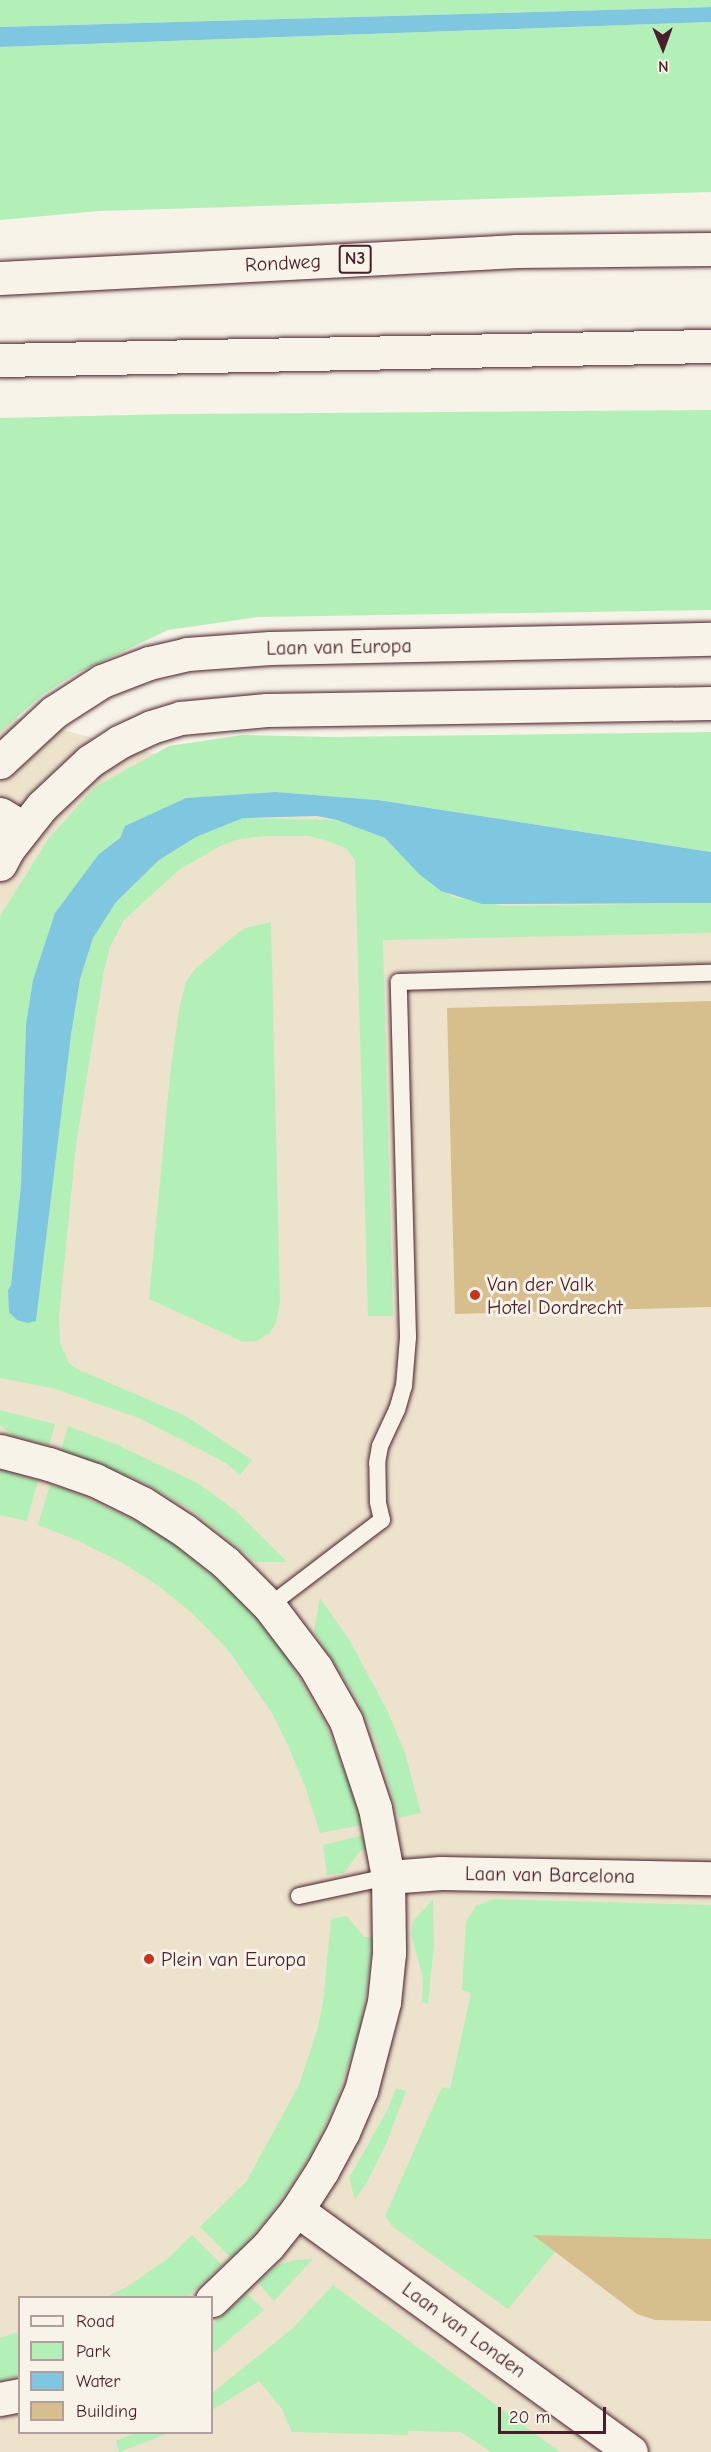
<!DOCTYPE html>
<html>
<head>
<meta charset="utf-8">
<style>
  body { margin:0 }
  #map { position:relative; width:711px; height:2452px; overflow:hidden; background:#f7f3e8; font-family:"Comic Neue",sans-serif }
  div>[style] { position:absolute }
  .built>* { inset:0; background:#ede3cd }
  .green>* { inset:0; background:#b2f0b7 }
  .water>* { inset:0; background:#7fc6e0 }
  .building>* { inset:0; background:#d6be8d }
  .roads { filter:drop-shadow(0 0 2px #4a1f2b) drop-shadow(0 0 2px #4a1f2b) }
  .lane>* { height:16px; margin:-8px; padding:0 8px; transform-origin:8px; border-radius:8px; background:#f7f3e8 }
  .street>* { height:33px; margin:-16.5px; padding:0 16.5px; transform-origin:16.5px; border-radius:16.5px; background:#f7f3e8 }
  .secondary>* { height:33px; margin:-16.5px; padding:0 16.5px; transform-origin:16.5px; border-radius:16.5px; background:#f7f3e8 }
  .highway>* { height:33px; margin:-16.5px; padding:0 16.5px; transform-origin:16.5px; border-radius:16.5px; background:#f7f3e8 }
  .dots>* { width:16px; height:16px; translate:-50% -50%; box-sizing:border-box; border:3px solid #f7f3e8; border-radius:50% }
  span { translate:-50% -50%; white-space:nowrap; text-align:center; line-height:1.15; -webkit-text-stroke:6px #f7f3e8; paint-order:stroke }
  .shield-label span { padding:2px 4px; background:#f7f3e8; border:2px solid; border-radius:4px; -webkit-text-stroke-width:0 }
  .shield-label { font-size:18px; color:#4a1f2b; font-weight:700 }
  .street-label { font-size:20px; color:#4a1f2b }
  .poi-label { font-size:20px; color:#4a1f2b }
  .left { translate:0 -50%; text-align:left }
  .legend { position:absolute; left:18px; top:2296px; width:195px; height:138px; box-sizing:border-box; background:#f7f3e8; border:2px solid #b29e9c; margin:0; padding:8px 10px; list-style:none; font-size:18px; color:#4a1f2b }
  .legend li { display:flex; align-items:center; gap:12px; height:30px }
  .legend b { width:30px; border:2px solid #b29e9c }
  .north { position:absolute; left:633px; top:18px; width:60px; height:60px; -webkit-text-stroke:4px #f7f3e8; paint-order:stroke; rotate:179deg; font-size:16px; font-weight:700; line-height:24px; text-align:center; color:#4a1f2b }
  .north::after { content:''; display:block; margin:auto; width:21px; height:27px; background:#4a1f2b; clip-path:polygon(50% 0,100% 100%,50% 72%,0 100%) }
  .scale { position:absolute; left:498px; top:2407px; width:108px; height:27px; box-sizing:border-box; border:3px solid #4a1f2b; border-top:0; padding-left:8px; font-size:18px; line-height:21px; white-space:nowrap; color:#4a1f2b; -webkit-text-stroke:4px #f7f3e8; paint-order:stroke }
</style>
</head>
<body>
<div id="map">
  <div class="built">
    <i style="clip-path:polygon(evenodd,0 714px,585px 864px,711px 878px,711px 2452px,0 2452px,0 714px,20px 2298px,212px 2298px,212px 2432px,20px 2432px,20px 2298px)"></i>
  </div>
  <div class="green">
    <i style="clip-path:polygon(0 0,711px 0,711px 7px,0 27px)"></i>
    <i style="clip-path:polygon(711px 22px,711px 192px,99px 211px,0 220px,0 47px)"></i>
    <i style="clip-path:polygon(711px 410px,711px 610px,258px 617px,168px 630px,75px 674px,42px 695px,0 732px,0 418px,174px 414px)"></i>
    <i style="clip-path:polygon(711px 732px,711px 852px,378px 800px,275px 792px,186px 798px,125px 826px,120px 838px,99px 854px,26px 1025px,21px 1185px,11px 1285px,8px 1290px,36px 1321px,71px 1035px,80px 979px,93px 938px,116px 902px,159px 860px,196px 837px,243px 818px,337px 820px,385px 838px,419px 874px,453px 897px,505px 906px,711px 903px,711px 933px,383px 940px,393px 1316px,368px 1316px,355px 861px,347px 849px,325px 840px,308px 836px,265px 836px,240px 839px,220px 846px,179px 870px,124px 920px,110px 947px,104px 970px,76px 1145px,59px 1317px,60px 1343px,69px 1363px,77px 1369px,184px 1415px,252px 1460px,240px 1475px,226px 1463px,139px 1418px,52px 1388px,0 1378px,0 916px,49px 838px,95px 787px,169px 746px,242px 735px,330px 737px)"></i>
    <i style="clip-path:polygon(271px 922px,280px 1301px,276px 1323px,270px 1333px,257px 1341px,243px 1342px,149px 1299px,170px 1075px,179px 1010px,186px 982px,194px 970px,234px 936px,245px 928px)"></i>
    <i style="clip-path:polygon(0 1410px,55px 1424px,49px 1445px,12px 1435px,0 1425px)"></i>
    <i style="clip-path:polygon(68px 1426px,118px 1445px,199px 1484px,236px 1511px,287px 1562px,256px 1562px,196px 1513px,142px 1481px,61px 1450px)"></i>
    <i style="clip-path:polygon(0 1470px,38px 1481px,27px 1521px,0 1515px)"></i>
    <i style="clip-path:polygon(50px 1485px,68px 1490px,142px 1524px,171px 1542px,227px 1588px,262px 1623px,284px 1652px,324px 1721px,357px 1800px,362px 1825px,320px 1833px,306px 1789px,287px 1743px,272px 1713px,229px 1651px,193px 1614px,160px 1587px,123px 1563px,74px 1539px,38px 1525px)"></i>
    <i style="clip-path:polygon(320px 1598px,350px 1641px,387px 1710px,405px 1753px,421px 1813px,399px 1818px,377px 1743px,357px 1699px,314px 1631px)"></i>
    <i style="clip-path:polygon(364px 1835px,367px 1849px,360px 1851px,344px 1873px,327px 1875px,323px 1845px)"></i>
    <i style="clip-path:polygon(433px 1899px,434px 1945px,428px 2004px,422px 2002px,423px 1978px,411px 1934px,413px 1921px)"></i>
    <i style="clip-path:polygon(493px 1899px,711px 1905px,711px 2239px,534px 2235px,555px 2252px,508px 2309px,392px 2226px,385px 2216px,442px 2087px,450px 2089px,471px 1993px,462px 1990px,466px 1922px,476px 1906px)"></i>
    <i style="clip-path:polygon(347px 1916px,364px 1937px,372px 1937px,371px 1958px,360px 2030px,335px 2103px,311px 2154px,287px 2191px,264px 2222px,231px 2258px,200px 2227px,246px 2182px,299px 2085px,318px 2027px,323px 2002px,331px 1919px)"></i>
    <i style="clip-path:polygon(396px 2088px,406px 2091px,386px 2144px,366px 2184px,355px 2199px,349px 2178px,389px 2107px)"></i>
    <i style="clip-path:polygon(192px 2235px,222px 2265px,187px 2297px,106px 2297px,127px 2287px,167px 2259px)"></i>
    <i style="clip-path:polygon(313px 2259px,274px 2301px,258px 2283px,278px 2265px,294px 2260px)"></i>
    <i style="clip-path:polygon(333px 2285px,560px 2452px,491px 2452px,461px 2432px,408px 2431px,408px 2435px,292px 2432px,282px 2409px,259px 2381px,212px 2410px,212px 2393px,292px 2329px)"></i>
    <i style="clip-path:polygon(247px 2294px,264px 2310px,212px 2354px,212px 2325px)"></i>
    <i style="clip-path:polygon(19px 2332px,19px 2376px,0 2380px,0 2338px)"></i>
    <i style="clip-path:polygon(137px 2432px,170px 2432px,170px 2433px,119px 2452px,116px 2441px)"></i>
  </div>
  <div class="water">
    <i style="clip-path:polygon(711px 7px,711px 22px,0 47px,0 27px)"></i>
    <i style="clip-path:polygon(275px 792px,378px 800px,711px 852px,711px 903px,482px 904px,441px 891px,419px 874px,385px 838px,337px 820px,317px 816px,243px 818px,196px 837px,159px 860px,116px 902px,93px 938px,80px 979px,71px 1035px,36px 1321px,28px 1323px,17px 1320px,9px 1312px,8px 1290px,11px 1285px,21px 1185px,26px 1025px,33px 980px,55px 913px,99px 854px,120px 838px,125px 826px,186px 798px)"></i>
  </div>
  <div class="building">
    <i style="clip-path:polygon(711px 1001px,711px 1307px,455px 1314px,447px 1008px)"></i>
    <i style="clip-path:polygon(533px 2235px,711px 2239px,711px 2321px,655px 2320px,637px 2314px)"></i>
  </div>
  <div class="roads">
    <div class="lane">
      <i style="left:269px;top:1606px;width:142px;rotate:-37.3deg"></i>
      <i style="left:382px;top:1520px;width:18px;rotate:-103deg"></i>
      <i style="left:378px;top:1502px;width:39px;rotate:-91deg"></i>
      <i style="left:377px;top:1463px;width:17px;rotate:-80deg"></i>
      <i style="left:380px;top:1446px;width:40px;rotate:-65deg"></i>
      <i style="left:397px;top:1410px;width:25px;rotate:-74deg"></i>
      <i style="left:404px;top:1386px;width:49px;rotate:-85.3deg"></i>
      <i style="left:408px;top:1337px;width:355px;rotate:-91.5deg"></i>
      <i style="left:399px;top:982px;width:312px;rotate:-1.7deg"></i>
      <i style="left:299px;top:1896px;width:91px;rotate:-12.1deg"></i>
    </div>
    <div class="street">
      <i style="left:0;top:814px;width:27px;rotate:31deg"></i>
      <i style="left:388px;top:1877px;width:53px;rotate:-4.3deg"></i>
      <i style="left:441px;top:1873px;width:270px;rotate:1.1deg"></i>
    </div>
    <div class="secondary">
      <i style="left:0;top:762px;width:74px;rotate:-42.8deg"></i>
      <i style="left:54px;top:712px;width:57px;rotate:-32.9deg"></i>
      <i style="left:102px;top:681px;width:50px;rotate:-21deg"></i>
      <i style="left:149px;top:663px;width:39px;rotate:-13deg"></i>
      <i style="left:187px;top:654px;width:83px;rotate:-4.1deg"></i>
      <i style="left:270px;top:648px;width:441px;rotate:-1.2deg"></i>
      <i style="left:0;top:864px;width:17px;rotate:-62deg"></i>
      <i style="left:8px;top:849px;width:55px;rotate:-51.7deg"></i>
      <i style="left:42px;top:806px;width:66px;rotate:-43.2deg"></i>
      <i style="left:90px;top:761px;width:35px;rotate:-33deg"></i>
      <i style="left:119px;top:742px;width:35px;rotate:-25deg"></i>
      <i style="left:151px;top:727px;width:30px;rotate:-17deg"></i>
      <i style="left:180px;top:718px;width:87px;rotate:-5.3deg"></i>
      <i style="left:267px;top:710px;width:444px;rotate:-0.9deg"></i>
      <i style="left:0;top:1451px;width:51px;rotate:14.9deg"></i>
      <i style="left:49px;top:1464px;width:49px;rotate:19.2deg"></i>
      <i style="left:95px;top:1480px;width:52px;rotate:26.1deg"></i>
      <i style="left:142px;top:1503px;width:50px;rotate:32.7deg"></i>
      <i style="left:184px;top:1530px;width:52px;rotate:38deg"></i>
      <i style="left:225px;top:1562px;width:62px;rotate:45deg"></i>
      <i style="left:269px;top:1606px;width:78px;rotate:52.8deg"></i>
      <i style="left:316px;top:1668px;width:61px;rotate:60.5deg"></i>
      <i style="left:346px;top:1721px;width:92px;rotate:71.6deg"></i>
      <i style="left:375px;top:1808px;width:70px;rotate:79.3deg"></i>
      <i style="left:388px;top:1877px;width:76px;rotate:89.2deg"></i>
      <i style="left:389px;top:1953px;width:49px;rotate:95.8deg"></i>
      <i style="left:384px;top:2002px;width:91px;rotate:104.6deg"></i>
      <i style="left:361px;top:2090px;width:46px;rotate:113.2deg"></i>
      <i style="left:343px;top:2132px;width:44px;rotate:118.3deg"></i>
      <i style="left:322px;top:2171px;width:46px;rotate:122.7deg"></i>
      <i style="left:297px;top:2210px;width:46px;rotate:128.9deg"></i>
      <i style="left:268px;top:2246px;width:78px;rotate:136deg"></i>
      <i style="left:297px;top:2210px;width:412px;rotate:35.9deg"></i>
      <i style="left:0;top:2399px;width:20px;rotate:-11deg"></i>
    </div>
    <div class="highway">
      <i style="left:0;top:278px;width:518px;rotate:-2.99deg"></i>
      <i style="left:517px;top:251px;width:194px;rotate:-0.6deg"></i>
      <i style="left:0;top:360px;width:711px;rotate:-1.13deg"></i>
    </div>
  </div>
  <div class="dots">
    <i style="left:475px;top:1295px;background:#c8321e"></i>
    <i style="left:149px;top:1959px;background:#c8321e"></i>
  </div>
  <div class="shield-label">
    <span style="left:355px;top:259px">N3</span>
  </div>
  <div class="street-label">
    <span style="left:283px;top:263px;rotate:-3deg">Rondweg</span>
    <span style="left:339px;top:647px;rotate:-1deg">Laan van Europa</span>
    <span style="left:550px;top:1875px;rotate:1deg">Laan van Barcelona</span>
    <span style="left:464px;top:2330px;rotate:36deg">Laan van Londen</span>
  </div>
  <div class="poi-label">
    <span class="left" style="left:487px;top:1296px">Van der Valk<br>Hotel Dordrecht</span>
    <span class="left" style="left:161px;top:1959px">Plein van Europa</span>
  </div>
  <ul class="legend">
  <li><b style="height:8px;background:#f7f3e8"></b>Road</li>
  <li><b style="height:16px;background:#b2f0b7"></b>Park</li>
  <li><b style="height:16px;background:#7fc6e0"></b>Water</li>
  <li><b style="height:16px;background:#d6be8d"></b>Building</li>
  </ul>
  <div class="north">N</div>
  <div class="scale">20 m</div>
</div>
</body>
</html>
